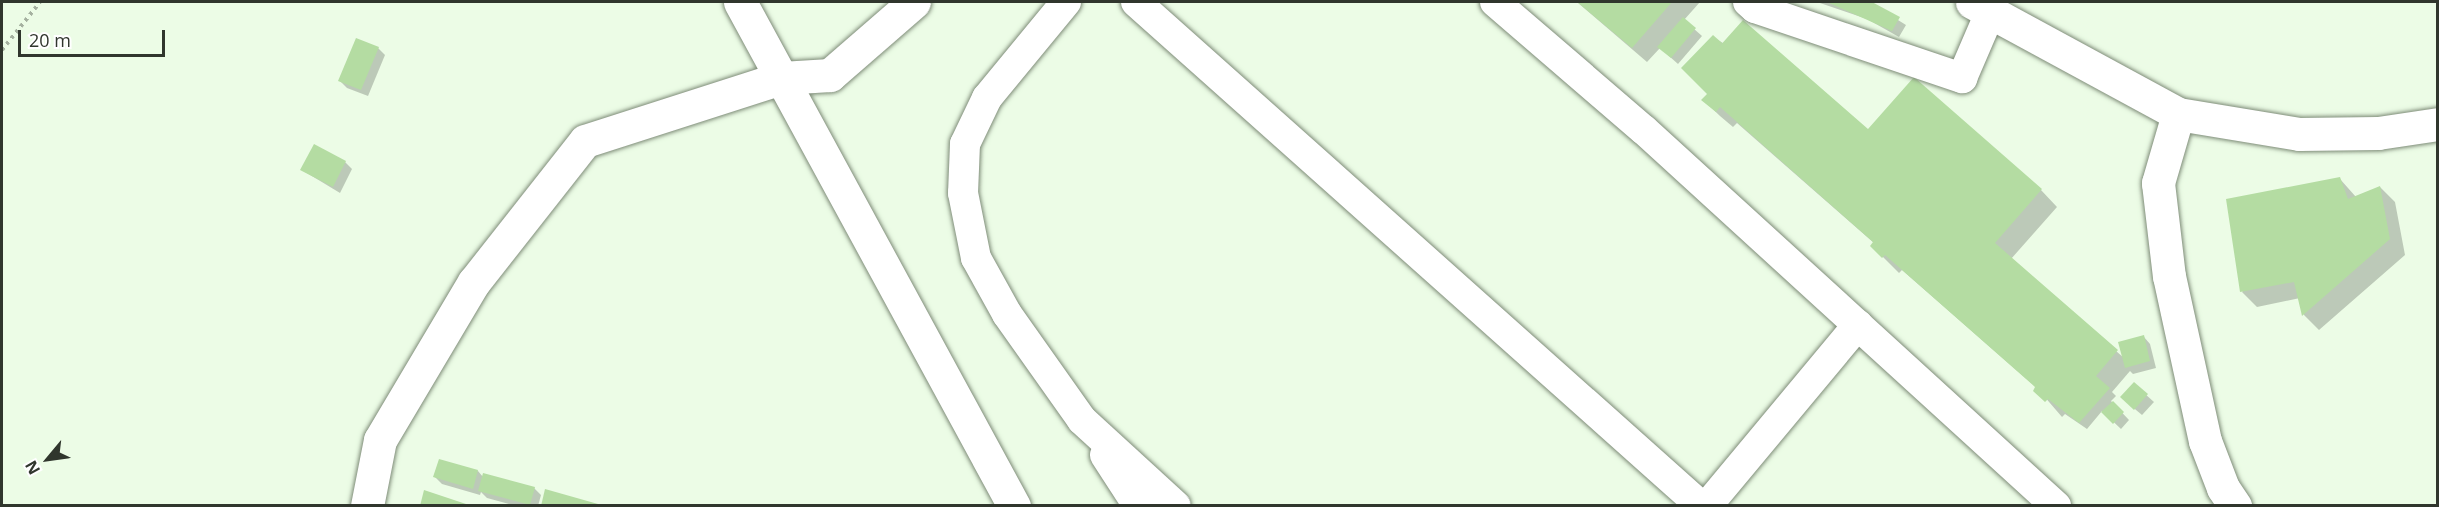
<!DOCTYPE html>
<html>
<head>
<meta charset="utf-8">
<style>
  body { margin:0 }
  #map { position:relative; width:2439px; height:507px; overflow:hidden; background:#ecfce6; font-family:"Open Sans",sans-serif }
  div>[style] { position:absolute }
  .shadow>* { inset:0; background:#0003 }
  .building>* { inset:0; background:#b4dca2 }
  .path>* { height:4px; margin-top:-2px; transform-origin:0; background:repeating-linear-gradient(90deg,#a5b1a0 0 3px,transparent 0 7.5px) }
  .roads { filter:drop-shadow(0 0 2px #7e8c78) drop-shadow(0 0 2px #7e8c78) }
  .lane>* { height:30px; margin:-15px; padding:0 15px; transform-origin:15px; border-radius:15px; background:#fff }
  .street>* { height:33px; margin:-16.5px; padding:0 16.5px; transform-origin:16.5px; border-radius:16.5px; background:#fff }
  .secondary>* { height:33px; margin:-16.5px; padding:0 16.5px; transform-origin:16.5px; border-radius:16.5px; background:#fff }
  span { translate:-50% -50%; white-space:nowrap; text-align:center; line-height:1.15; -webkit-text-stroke:6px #fff; paint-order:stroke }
  .frame { position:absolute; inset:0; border:3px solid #30362d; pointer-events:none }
  .north { position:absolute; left:18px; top:429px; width:60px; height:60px; -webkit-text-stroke:4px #fff; paint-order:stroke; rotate:241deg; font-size:16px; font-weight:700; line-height:24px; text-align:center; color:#30362d }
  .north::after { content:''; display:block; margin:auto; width:21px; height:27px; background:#30362d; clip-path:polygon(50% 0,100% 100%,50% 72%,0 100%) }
  .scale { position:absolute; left:18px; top:30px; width:147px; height:27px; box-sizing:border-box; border:3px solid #30362d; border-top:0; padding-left:8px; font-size:18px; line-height:21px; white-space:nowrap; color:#30362d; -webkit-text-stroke:4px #fff; paint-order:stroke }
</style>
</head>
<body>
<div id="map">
  <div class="shadow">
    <i style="clip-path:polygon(1577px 2px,1700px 2px,1684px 20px,1702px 36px,1678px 64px,1660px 48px,1647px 62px)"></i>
    <i style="clip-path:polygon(1817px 2px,1869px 2px,1906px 25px,1899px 37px,1867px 19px)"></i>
    <i style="clip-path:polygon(1713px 37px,1868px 131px,2041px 190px,2057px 207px,2011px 259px,2124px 358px,2144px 337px,2150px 344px,2156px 368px,2133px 374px,2130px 371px,2112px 392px,2116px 396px,2111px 401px,2129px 420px,2121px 429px,2102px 411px,2087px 429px,2065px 414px,2062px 417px,2037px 388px,1902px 270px,1899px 273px,1872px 246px,1874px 243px,1737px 123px,1733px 127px,1720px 116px,1703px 100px,1708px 95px)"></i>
    <i style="clip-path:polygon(378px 48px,385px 55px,368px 96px,347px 88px,340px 81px)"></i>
    <i style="clip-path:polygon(345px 162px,352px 169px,340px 193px,302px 170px)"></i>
    <i style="clip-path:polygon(2340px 179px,2356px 197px,2380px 187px,2395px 202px,2405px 255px,2319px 330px,2304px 315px,2300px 298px,2257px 307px,2242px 292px)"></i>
    <i style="clip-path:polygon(2134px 384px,2154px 402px,2142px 415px,2129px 404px)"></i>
    <i style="clip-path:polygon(478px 471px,483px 477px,534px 488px,541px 495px,538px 506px,517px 506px,487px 498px,481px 492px,480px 495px,442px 484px,435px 477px)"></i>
  </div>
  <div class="building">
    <i style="clip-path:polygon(1577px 2px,1672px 2px,1632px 48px)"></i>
    <i style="clip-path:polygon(1827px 2px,1872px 2px,1900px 17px,1892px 31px)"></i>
    <i style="clip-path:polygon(1683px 17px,1696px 28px,1671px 58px,1657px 47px)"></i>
    <i style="clip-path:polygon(1743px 20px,1868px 129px,1914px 77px,2042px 189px,1995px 243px,2118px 350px,2096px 376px,2110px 388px,2079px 423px,2048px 399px,2045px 402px,2033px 391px,2035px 387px,1885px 255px,1882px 258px,1870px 246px,1873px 242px,1720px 107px,1716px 112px,1701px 100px,1707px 94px,1681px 68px,1713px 35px,1722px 43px,1718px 48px)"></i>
    <i style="clip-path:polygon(356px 38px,379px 47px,361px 90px,338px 81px)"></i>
    <i style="clip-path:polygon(314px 144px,346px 161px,333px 187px,300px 170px)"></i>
    <i style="clip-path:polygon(2340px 177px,2348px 199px,2380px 186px,2390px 239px,2302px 316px,2294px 282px,2240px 292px,2226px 199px)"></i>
    <i style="clip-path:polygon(2144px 335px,2150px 361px,2125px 368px,2118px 342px)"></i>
    <i style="clip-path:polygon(2134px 382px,2148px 394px,2134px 410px,2120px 397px)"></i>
    <i style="clip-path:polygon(2113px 401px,2124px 412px,2113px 424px,2101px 412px)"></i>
    <i style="clip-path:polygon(439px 459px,478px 470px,473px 489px,433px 477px)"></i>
    <i style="clip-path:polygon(483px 473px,535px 487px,530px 505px,478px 491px)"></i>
    <i style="clip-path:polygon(545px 489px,598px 504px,598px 506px,541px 506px)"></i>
    <i style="clip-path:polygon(424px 490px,469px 505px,469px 506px,420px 506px)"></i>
  </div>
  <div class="path">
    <i style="left:2px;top:50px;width:61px;rotate:-51.6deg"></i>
  </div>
  <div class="roads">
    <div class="lane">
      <i style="left:1066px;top:2px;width:124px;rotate:129.5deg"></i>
      <i style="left:987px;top:98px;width:51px;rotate:115.6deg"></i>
      <i style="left:965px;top:144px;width:49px;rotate:92.3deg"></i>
      <i style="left:963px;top:193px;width:66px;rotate:78.7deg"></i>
      <i style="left:976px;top:258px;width:64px;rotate:61deg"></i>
      <i style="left:1007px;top:314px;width:130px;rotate:54.7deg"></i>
      <i style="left:1082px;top:420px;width:127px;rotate:42.5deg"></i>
      <i style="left:1136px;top:2px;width:757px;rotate:41.73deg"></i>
      <i style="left:1495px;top:2px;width:196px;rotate:40.7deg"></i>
      <i style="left:1644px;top:130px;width:558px;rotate:42.38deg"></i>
      <i style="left:1748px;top:2px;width:9px;rotate:41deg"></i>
      <i style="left:1755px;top:8px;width:219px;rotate:18.7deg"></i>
      <i style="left:1962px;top:78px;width:71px;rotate:-66.7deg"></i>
      <i style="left:1105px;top:455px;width:61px;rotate:57.1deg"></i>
      <i style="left:1707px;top:506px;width:236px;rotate:-50.2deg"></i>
    </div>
    <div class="street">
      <i style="left:740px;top:2px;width:574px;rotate:61.47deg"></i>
      <i style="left:2178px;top:114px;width:72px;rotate:106.2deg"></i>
      <i style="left:2158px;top:183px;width:94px;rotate:83.3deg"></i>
      <i style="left:2169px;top:276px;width:169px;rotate:77.7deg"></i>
      <i style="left:2205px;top:441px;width:50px;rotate:69deg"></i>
      <i style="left:2223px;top:488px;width:22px;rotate:56deg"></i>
      <i style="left:367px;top:506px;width:67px;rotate:-78.9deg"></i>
      <i style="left:380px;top:440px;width:184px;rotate:-59.3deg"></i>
      <i style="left:474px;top:282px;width:179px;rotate:-51.8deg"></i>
      <i style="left:585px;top:141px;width:206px;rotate:-17.8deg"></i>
      <i style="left:781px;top:78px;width:49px;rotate:-3.5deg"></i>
      <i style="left:830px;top:75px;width:111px;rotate:-41deg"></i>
    </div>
    <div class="secondary">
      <i style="left:1972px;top:2px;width:234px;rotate:28.5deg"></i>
      <i style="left:2178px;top:114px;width:123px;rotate:9.4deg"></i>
      <i style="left:2299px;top:134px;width:79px;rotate:-0.7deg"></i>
      <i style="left:2378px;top:133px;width:61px;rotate:-8.5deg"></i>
    </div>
  </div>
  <div class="frame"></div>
  <div class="north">N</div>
  <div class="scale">20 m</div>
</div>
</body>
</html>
